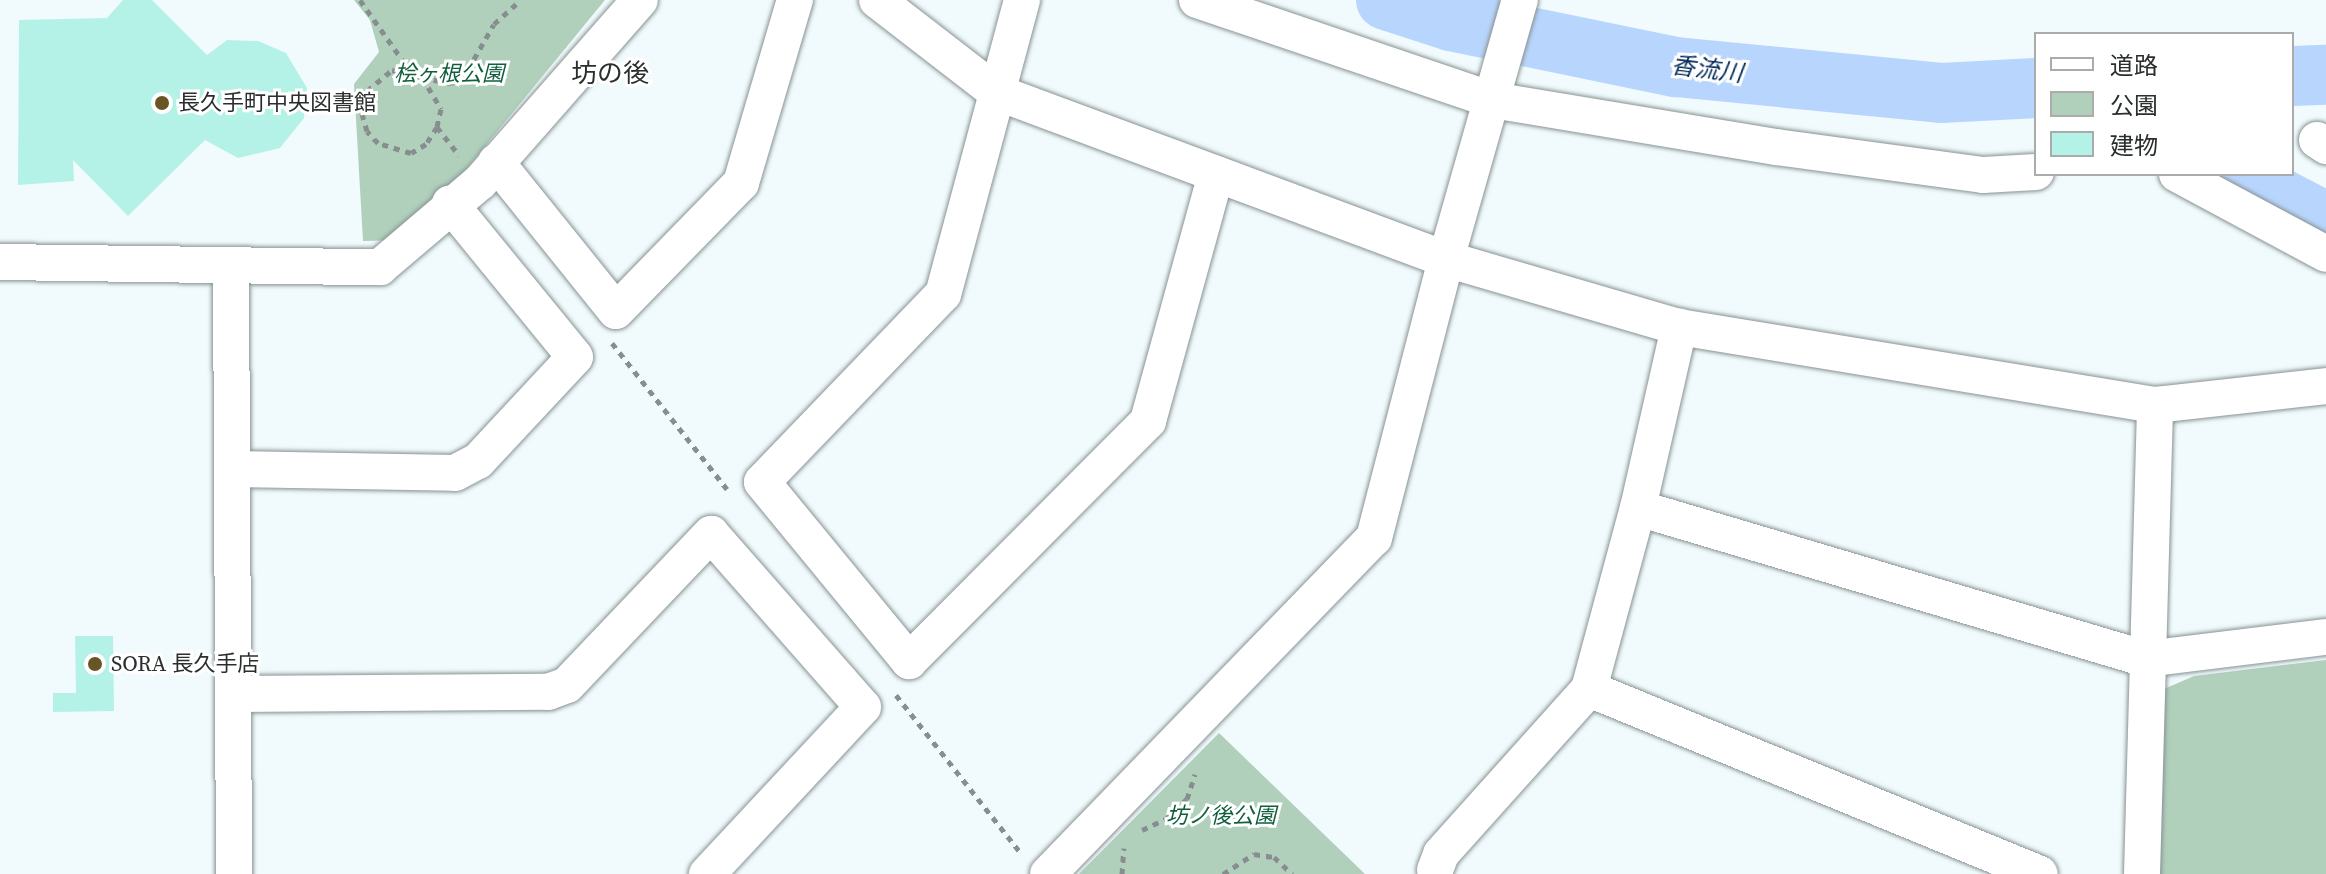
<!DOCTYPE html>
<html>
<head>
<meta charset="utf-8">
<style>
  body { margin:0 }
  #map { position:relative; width:2326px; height:874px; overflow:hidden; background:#f1fbfd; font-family:"Source Serif 4","Noto Sans JP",serif }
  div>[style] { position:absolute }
  .green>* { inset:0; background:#b0d0bc }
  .river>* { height:60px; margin:-30px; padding:0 30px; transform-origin:30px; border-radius:30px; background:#b8d6fd }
  .building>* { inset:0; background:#b4f2e7 }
  .path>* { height:5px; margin-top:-2.5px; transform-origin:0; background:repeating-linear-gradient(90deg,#888e8f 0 6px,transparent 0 12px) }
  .roads { filter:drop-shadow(0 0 2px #889293) drop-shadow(0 0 2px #889293) }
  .minor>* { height:36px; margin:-18px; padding:0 18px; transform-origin:18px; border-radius:18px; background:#fff }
  .dots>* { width:22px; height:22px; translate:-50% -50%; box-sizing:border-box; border:4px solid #fff; border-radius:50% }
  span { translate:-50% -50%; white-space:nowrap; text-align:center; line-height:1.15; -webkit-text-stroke:6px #fff; paint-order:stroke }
  .park-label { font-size:22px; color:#0f5f3c; font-style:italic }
  .poi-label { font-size:22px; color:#2a2e2e }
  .left { translate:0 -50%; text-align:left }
  .water-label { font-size:24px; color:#012957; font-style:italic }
  .quarter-label { font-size:26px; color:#2a2e2e }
  .legend { position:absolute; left:2034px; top:32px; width:260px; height:144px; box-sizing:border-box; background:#fff; border:2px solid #aaabab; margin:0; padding:10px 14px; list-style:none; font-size:24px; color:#2a2e2e }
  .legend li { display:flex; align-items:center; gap:16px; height:40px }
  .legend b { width:40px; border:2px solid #aaabab }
</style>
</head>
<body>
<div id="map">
  <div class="green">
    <i style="clip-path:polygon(354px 0,605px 0,408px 240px,363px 241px,354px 84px,379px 52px,370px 20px)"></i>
    <i style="clip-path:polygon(2326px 660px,2326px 874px,2159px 874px,2164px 689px,2194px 676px)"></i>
    <i style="clip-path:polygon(1219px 733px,1365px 874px,1079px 874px)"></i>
  </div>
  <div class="river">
    <i style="left:1386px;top:0;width:68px;rotate:17.9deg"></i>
    <i style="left:1451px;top:21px;width:230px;rotate:11.6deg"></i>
    <i style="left:1676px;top:67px;width:266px;rotate:5.6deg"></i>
    <i style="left:1941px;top:93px;width:95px;rotate:-3deg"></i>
    <i style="left:2292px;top:76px;width:34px;rotate:-2deg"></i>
    <i style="left:2233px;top:174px;width:105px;rotate:27.3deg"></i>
  </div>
  <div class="building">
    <i style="clip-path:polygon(123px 0,152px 0,207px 55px,227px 40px,258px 41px,286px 53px,307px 88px,304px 118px,280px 148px,238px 158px,205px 140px,128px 216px,73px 160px,74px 181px,18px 185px,19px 20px,107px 18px)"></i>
    <i style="clip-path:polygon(75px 636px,113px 636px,114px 711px,53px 712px,53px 693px,76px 693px)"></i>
  </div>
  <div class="path">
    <i style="left:360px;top:0;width:75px;rotate:54.8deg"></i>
    <i style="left:403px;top:61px;width:25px;rotate:40deg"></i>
    <i style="left:422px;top:77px;width:28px;rotate:13deg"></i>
    <i style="left:449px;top:83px;width:13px;rotate:-13deg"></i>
    <i style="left:462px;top:80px;width:64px;rotate:-60.3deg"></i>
    <i style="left:494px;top:24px;width:36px;rotate:-42deg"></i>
    <i style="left:392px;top:70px;width:31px;rotate:13deg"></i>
    <i style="left:422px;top:77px;width:37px;rotate:59deg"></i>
    <i style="left:441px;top:109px;width:18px;rotate:103deg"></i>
    <i style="left:437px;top:127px;width:20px;rotate:123deg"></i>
    <i style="left:426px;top:144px;width:17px;rotate:149deg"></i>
    <i style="left:411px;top:153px;width:34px;rotate:-163deg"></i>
    <i style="left:378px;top:143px;width:16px;rotate:-133deg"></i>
    <i style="left:367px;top:131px;width:19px;rotate:-106deg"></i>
    <i style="left:362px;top:113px;width:23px;rotate:-77deg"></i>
    <i style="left:367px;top:91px;width:33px;rotate:-40deg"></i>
    <i style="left:437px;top:127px;width:36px;rotate:52deg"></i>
    <i style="left:612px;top:343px;width:186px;rotate:51.8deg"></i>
    <i style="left:896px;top:695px;width:201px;rotate:51.7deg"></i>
    <i style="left:1142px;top:830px;width:26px;rotate:-25deg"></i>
    <i style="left:1166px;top:819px;width:29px;rotate:-44deg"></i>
    <i style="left:1187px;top:799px;width:26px;rotate:-72deg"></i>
    <i style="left:1122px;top:874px;width:26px;rotate:-86deg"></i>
    <i style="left:1223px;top:874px;width:37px;rotate:-33deg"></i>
    <i style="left:1254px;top:854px;width:20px;rotate:9deg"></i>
    <i style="left:1274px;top:857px;width:25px;rotate:43deg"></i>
  </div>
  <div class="roads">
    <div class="minor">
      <i style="left:877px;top:0;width:150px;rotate:37.7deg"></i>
      <i style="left:996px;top:92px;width:480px;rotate:20.4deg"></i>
      <i style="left:1446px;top:259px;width:243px;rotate:16.3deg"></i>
      <i style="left:1679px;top:327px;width:482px;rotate:9.3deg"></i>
      <i style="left:2155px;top:405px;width:172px;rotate:-6.3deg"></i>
      <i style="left:1022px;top:0;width:304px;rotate:105deg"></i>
      <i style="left:943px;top:294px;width:261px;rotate:133.9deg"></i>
      <i style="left:762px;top:482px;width:232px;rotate:50.6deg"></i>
      <i style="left:909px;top:661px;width:339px;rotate:-45.1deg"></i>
      <i style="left:1148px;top:421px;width:256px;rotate:-74.6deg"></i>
      <i style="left:1197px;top:0;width:311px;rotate:18.7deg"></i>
      <i style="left:1492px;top:100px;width:288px;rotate:9.4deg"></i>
      <i style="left:1776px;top:147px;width:209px;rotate:7.7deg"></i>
      <i style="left:1983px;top:175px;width:53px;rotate:-3.2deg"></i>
      <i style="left:2317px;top:140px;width:11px;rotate:34deg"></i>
      <i style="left:496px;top:162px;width:191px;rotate:51.2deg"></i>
      <i style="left:616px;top:311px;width:179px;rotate:-45.7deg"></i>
      <i style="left:741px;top:183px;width:191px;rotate:-73.6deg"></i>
      <i style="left:2177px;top:174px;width:169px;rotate:28.2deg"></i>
      <i style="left:0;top:262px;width:380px;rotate:0.8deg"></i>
      <i style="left:380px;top:267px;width:131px;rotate:-40.4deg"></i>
      <i style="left:480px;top:182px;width:242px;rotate:-48.7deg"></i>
      <i style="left:231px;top:267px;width:607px;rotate:89.72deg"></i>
      <i style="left:233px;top:469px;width:222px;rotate:1deg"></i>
      <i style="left:455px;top:473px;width:26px;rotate:-28deg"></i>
      <i style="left:478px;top:461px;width:142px;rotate:-47deg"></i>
      <i style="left:575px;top:357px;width:198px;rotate:-129.2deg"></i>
      <i style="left:1638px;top:508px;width:530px;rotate:16.55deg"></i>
      <i style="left:2146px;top:659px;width:181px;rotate:-7deg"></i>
      <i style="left:1589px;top:689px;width:487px;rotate:22.3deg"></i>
      <i style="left:234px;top:694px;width:314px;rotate:-0.4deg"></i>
      <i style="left:548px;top:692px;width:20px;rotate:-20deg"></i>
      <i style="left:567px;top:685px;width:209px;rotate:-46.4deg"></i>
      <i style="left:711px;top:534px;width:230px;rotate:48.7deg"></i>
      <i style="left:863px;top:707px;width:229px;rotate:133deg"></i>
      <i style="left:1435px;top:870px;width:17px;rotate:-69deg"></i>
      <i style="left:1441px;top:854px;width:222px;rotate:-48.1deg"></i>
      <i style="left:1589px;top:689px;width:188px;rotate:-74.9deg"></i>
      <i style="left:1638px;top:508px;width:186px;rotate:-77.2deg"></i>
      <i style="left:1048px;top:874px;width:468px;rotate:-45.9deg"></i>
      <i style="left:1374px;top:538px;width:288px;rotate:-75.5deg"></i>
      <i style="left:1446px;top:259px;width:269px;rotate:-74.1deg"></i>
      <i style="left:2142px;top:874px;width:469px;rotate:-88.4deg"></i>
    </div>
  </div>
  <div class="dots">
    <i style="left:162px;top:103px;background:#695423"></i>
    <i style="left:95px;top:664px;background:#695423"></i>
  </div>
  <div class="park-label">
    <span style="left:449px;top:74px">桧ヶ根公園</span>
    <span style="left:1221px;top:816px">坊ノ後公園</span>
  </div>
  <div class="poi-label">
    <span class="left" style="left:178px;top:103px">長久手町中央図書館</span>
    <span class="left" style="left:111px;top:664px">SORA 長久手店</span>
  </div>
  <div class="water-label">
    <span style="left:1707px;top:69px;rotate:7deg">香流川</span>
  </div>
  <div class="quarter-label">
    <span style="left:610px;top:74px">坊の後</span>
  </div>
  <ul class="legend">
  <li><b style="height:10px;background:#fff"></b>道路</li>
  <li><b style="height:22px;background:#b0d0bc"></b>公園</li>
  <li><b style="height:22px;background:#b4f2e7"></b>建物</li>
  </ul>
</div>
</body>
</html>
